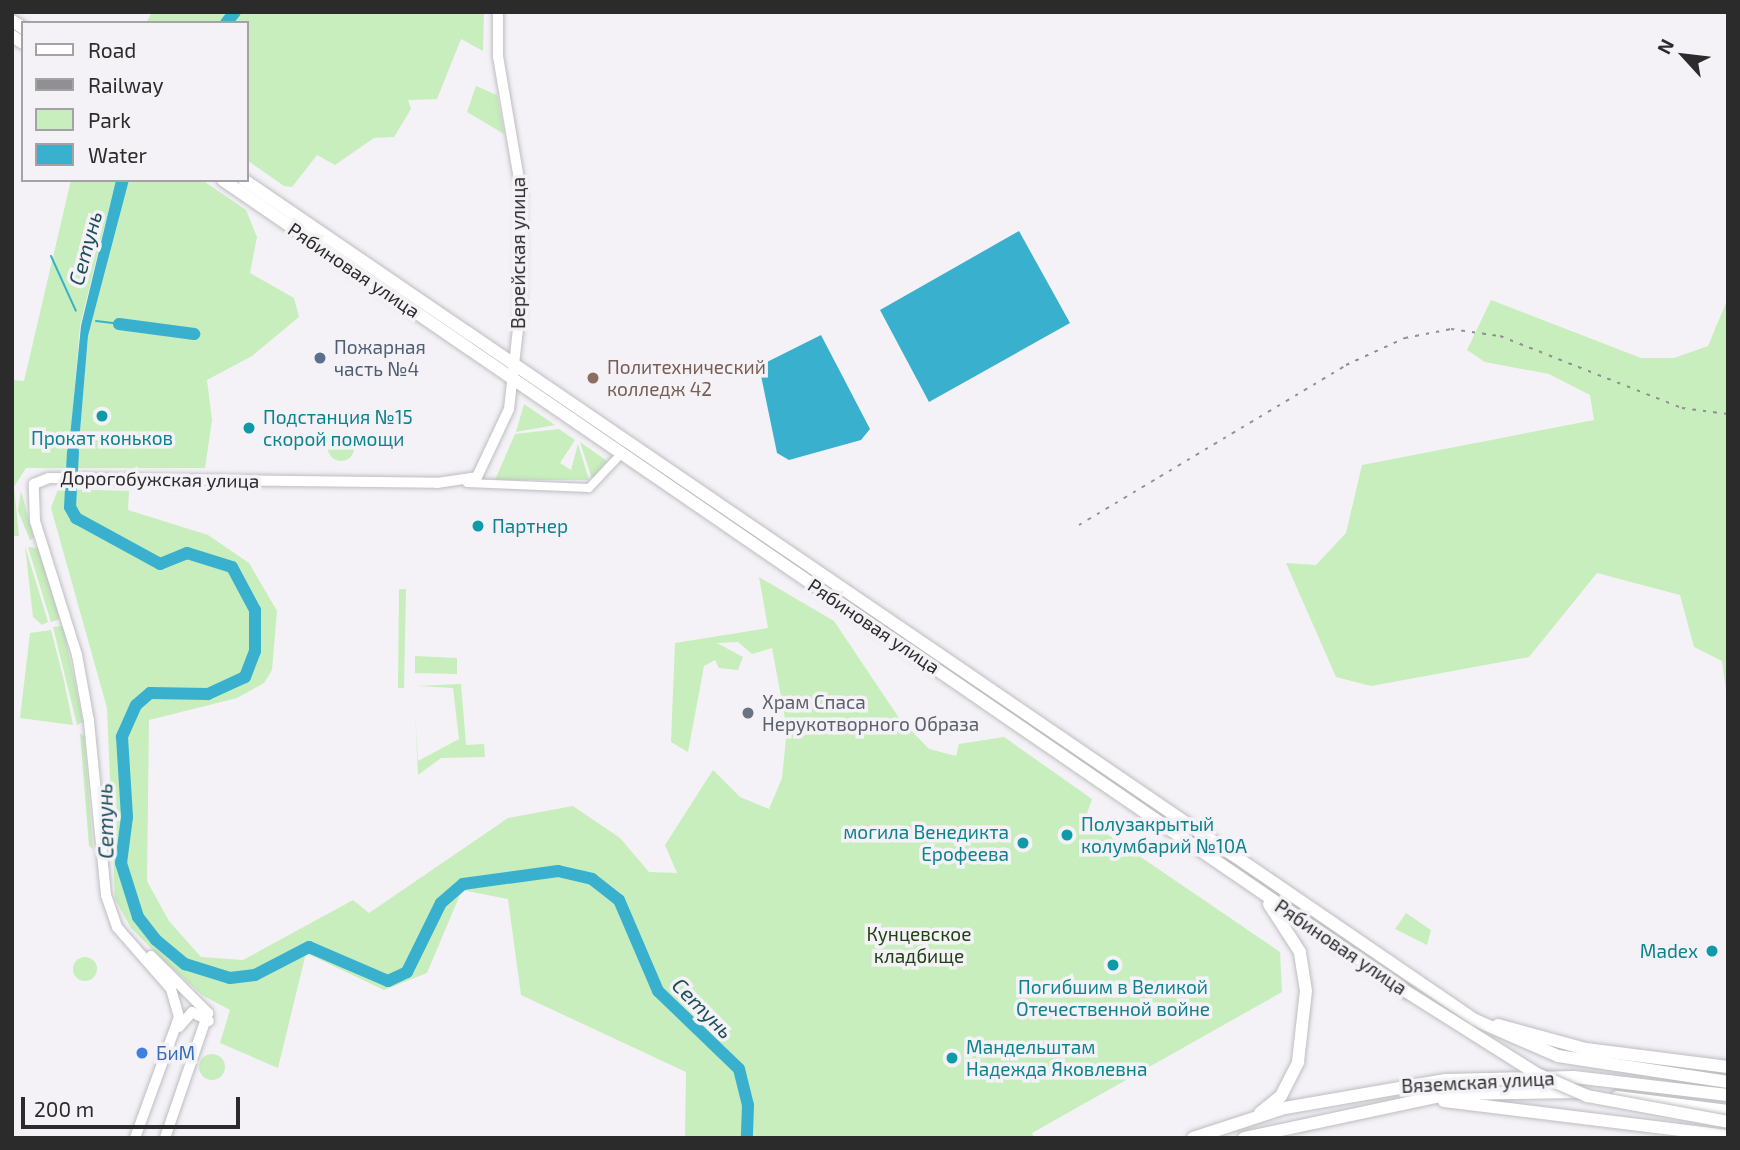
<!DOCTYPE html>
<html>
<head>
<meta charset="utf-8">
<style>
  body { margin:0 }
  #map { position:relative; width:1740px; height:1150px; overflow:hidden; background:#f4f2f7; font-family:"Exo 2",sans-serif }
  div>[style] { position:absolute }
  .green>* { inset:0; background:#c7eebc }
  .round { border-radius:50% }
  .water>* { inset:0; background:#39b0ce }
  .stream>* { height:2px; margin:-1px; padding:0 1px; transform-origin:1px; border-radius:1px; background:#39b0ce }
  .river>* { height:12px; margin:-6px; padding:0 6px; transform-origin:6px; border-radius:6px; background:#39b0ce }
  .roads { filter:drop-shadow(0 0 2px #bebdc1) drop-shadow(0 0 2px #bebdc1) }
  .minor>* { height:8px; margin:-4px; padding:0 4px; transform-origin:4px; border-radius:4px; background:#fff }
  .tertiary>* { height:10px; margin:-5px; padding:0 5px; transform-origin:5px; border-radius:5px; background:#fff }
  .secondary>* { height:12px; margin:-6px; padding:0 6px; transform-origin:6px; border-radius:6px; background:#fff }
  .rail>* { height:2px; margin-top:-1px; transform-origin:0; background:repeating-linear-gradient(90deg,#908f92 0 3.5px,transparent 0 10.5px) }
  .bridges { filter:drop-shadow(0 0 2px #bebdc1) drop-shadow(0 0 2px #bebdc1) }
  .secondary-bridge>* { height:12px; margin:-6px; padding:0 6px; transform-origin:6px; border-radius:6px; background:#fff }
  .dots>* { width:19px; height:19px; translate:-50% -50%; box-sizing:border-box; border:4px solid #f4f2f7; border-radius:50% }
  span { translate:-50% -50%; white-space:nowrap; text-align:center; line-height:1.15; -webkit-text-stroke:7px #f4f2f7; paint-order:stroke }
  .street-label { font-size:19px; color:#2b2b2c }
  .service-label { font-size:19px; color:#4e5e75 }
  .left { translate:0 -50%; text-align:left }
  .education-label { font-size:19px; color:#785e54 }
  .culture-label { font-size:19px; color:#0d838f }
  .right { translate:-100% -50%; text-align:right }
  .worship-label { font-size:19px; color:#5b616d }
  .park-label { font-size:19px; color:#1f4213 }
  .shop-label { font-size:19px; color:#366cbe }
  .water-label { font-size:21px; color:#1d4e5b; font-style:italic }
  .frame { position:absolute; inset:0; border:14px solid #2b2b2c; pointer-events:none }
  .legend { position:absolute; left:21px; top:21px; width:228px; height:161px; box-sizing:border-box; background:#f4f2f7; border:2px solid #a4a2a6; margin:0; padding:9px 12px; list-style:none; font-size:21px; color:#2b2b2c }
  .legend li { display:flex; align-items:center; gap:14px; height:35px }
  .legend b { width:35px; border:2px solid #a4a2a6 }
  .north { position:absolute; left:1649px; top:21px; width:70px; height:70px; -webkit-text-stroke:5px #f4f2f7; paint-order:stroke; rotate:297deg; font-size:19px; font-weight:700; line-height:28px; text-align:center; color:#2b2b2c }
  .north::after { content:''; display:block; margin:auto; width:24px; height:32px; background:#2b2b2c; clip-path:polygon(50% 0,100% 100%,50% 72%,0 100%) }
  .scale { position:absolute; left:21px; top:1097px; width:219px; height:32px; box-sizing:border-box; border:4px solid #2b2b2c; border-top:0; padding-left:9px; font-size:21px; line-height:24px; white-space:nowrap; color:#2b2b2c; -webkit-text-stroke:5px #f4f2f7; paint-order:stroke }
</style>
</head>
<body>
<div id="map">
  <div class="green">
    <i style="clip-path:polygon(152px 12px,484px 12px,483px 51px,461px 39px,437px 99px,408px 100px,411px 109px,394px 137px,374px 138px,335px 165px,317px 155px,292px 187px,284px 186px,247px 160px,247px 23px,146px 23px)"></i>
    <i style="clip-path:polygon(476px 86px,497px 95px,504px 134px,467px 112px)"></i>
    <i style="clip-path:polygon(71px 180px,116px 180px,80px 326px,68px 467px,77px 466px,88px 336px,129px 180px,202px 180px,246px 210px,257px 237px,250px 273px,294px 298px,299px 317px,252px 356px,207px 380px,212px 420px,205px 468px,26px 468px,14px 487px,19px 536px,12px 536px,13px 380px,24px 381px)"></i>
    <i style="clip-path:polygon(1728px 298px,1728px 704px,1722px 661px,1694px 647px,1680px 595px,1597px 573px,1529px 657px,1371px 686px,1336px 677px,1286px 563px,1316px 565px,1346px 533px,1362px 465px,1594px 420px,1590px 395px,1549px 374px,1485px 362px,1467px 350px,1491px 300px,1641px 358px,1674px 358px,1708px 346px)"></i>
    <i style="clip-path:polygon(524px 404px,555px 425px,516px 432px)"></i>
    <i style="clip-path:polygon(559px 429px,575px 440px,560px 463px,571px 470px,578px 444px,589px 480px,495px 480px,515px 434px)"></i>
    <i class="round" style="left:328px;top:435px;width:26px;height:26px"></i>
    <i style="clip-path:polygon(580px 442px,607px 461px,592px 479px)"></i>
    <i style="clip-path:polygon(58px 489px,129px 491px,128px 510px,208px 535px,249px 563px,277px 611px,272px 670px,264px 683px,237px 698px,149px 720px,147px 881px,169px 921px,201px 957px,243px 960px,353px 900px,369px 913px,508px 818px,573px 806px,620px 838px,649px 872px,677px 873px,665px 845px,713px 770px,740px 797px,769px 809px,782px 778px,787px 729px,772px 648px,752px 654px,738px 642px,717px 643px,743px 657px,738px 670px,719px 668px,715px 660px,704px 666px,688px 752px,671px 742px,675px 643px,768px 628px,759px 577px,834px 621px,899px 718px,929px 749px,956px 756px,959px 744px,1004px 737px,1092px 799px,1085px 819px,1280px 952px,1282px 992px,1032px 1133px,1034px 1138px,685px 1138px,686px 1072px,521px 995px,508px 899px,462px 890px,427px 973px,384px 990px,306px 953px,278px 1068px,220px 1043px,230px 1010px,202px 995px,163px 960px,131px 928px,115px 899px,107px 708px,51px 508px)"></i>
    <i style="clip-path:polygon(21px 491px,34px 538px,30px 540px,18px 511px)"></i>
    <i style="clip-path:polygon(25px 546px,48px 622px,42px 625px,33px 617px)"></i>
    <i style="clip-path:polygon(28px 547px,38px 548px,60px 619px,51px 622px)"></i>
    <i style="clip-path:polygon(399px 589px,406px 589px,404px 688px,398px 688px)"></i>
    <i style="clip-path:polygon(63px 626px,83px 722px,77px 725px,53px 627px)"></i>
    <i style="clip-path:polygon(51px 630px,64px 681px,73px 725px,20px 718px,30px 633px)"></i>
    <i style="clip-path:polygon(415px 656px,457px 658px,457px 674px,415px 673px)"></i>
    <i style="clip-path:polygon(461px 684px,466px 745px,484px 744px,485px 757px,441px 758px,418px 775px,415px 711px,418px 761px,459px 739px,453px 688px,417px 686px)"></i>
    <i style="clip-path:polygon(80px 733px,84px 736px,93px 849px,89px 846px)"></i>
    <i style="clip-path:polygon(1406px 913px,1431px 930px,1427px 945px,1395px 929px)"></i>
    <i class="round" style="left:73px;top:957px;width:24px;height:24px"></i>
    <i class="round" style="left:199px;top:1054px;width:26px;height:26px"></i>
  </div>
  <div class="water">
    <i style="clip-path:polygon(116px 180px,129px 180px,88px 336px,77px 467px,67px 467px,81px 326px)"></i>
    <i style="clip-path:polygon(1019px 231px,1070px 323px,929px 402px,880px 310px)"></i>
    <i style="clip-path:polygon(821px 335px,870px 429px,861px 440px,789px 460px,777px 453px,759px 366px)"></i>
  </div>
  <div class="stream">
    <i style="left:51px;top:256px;width:60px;rotate:65.6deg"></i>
    <i style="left:96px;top:321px;width:23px;rotate:7deg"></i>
  </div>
  <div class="river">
    <i style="left:226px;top:23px;width:14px;rotate:-51deg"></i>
    <i style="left:119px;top:324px;width:76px;rotate:7.6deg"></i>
    <i style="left:73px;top:452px;width:55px;rotate:93.1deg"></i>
    <i style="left:70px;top:507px;width:13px;rotate:61deg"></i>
    <i style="left:76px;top:518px;width:96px;rotate:28.7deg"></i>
    <i style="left:160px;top:564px;width:29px;rotate:-22deg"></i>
    <i style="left:187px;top:553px;width:47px;rotate:17.3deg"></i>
    <i style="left:232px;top:567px;width:49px;rotate:61.9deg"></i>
    <i style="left:255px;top:610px;width:41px;rotate:90deg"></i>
    <i style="left:255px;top:651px;width:28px;rotate:111deg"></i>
    <i style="left:245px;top:677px;width:41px;rotate:155.3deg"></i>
    <i style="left:208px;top:694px;width:58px;rotate:-179deg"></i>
    <i style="left:150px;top:693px;width:18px;rotate:139deg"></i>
    <i style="left:136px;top:705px;width:35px;rotate:114deg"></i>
    <i style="left:122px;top:737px;width:80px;rotate:86.4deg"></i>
    <i style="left:127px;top:817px;width:46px;rotate:97.4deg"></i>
    <i style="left:121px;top:863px;width:57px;rotate:72.5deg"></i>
    <i style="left:138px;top:917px;width:29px;rotate:52deg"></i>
    <i style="left:156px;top:940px;width:38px;rotate:40deg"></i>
    <i style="left:185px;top:964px;width:47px;rotate:17.3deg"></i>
    <i style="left:230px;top:978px;width:25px;rotate:-7deg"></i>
    <i style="left:255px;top:975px;width:61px;rotate:-27.4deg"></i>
    <i style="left:309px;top:947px;width:86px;rotate:23.3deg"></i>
    <i style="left:388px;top:981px;width:21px;rotate:-25deg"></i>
    <i style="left:407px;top:972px;width:77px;rotate:-63.8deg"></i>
    <i style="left:441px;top:903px;width:29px;rotate:-41deg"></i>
    <i style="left:463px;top:884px;width:96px;rotate:-7.8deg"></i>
    <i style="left:558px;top:871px;width:35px;rotate:13deg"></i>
    <i style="left:592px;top:879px;width:34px;rotate:38deg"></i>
    <i style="left:619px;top:900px;width:99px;rotate:66.8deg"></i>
    <i style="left:658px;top:991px;width:112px;rotate:43.9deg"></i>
    <i style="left:739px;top:1069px;width:37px;rotate:76deg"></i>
    <i style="left:748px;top:1105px;width:33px;rotate:92deg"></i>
  </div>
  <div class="roads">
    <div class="minor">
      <i style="left:467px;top:483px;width:122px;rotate:2.3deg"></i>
      <i style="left:589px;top:488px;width:48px;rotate:-46.7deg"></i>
    </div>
    <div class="tertiary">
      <i style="left:151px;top:956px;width:81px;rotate:45deg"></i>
      <i style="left:208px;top:1013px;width:132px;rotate:109deg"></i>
      <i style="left:179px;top:1027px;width:20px;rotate:-49deg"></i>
      <i style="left:192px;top:1012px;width:19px;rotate:28deg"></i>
      <i style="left:135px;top:1138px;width:129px;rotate:-70deg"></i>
      <i style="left:179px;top:1017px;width:29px;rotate:-106deg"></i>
      <i style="left:171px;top:989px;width:82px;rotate:-131.1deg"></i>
      <i style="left:117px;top:927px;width:34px;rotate:-109deg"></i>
      <i style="left:106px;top:895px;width:175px;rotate:-95.6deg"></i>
      <i style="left:89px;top:721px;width:67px;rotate:-100.3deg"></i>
      <i style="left:77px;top:655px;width:140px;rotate:-107.4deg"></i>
      <i style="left:35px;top:521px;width:37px;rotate:-92deg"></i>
      <i style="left:34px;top:484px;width:16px;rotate:-22deg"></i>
      <i style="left:49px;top:478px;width:388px;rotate:0.7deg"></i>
      <i style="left:437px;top:483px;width:40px;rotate:-8.5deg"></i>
      <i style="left:477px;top:477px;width:75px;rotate:-64.8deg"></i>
      <i style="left:509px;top:409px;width:99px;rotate:-83.6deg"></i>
      <i style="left:520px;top:311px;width:120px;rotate:-89.5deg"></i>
      <i style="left:521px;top:191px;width:136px;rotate:-99.7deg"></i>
      <i style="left:498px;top:57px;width:45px;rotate:-90deg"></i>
    </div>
    <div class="secondary">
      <i style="left:12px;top:21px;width:13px;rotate:32deg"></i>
      <i style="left:12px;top:36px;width:13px;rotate:32deg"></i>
      <i style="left:223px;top:180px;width:1436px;rotate:34.44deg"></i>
      <i style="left:244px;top:180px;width:1490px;rotate:34.31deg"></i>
      <i style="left:1475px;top:1020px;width:90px;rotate:23.4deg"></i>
      <i style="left:1558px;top:1056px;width:172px;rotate:8.7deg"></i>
      <i style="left:1498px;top:1025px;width:91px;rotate:15.3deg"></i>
      <i style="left:1586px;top:1049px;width:143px;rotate:7.2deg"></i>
      <i style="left:1617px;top:1097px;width:112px;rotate:7.2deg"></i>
      <i style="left:1444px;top:1101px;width:286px;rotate:7deg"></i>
      <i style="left:1260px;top:1113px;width:27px;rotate:-39deg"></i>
      <i style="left:1281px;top:1096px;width:38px;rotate:-63deg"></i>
      <i style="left:1298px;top:1062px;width:71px;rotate:-83.6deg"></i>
      <i style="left:1306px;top:991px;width:39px;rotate:-99deg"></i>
      <i style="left:1300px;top:952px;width:57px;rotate:-122.9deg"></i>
      <i style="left:1193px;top:1138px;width:97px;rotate:-18.1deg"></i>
      <i style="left:1285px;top:1108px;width:163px;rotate:-9.9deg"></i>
      <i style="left:1446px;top:1080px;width:128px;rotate:-1.3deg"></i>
      <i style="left:1574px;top:1077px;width:155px;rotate:6.7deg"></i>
      <i style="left:1244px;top:1138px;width:211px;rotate:-12.1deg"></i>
      <i style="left:1450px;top:1094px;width:128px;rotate:-0.9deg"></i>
    </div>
  </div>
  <div class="rail">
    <i style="left:1079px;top:525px;width:311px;rotate:-30.9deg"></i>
    <i style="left:1346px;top:365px;width:65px;rotate:-24.6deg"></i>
    <i style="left:1405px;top:338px;width:47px;rotate:-11.1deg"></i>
    <i style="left:1451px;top:329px;width:49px;rotate:8.1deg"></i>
    <i style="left:1500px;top:336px;width:196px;rotate:21.6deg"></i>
    <i style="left:1682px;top:408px;width:46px;rotate:7.4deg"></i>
  </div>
  <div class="bridges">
    <div class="secondary-bridge">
      <i style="left:1407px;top:992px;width:154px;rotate:32.2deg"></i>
      <i style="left:1537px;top:1074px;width:55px;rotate:23.7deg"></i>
      <i style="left:1587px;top:1096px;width:143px;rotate:10.4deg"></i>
    </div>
  </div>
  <div class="dots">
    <i style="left:320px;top:358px;background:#5c6f8a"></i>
    <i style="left:593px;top:378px;background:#8d6e63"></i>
    <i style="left:102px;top:416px;background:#0f9aa8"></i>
    <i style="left:249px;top:428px;background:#0f9aa8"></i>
    <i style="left:478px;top:526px;background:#0f9aa8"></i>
    <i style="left:748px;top:713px;background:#6b7280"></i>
    <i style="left:1067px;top:835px;background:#0f9aa8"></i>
    <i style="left:1023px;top:843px;background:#0f9aa8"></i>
    <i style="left:1712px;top:951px;background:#0f9aa8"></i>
    <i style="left:1113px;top:965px;background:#0f9aa8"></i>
    <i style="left:142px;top:1053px;background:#3f7fe0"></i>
    <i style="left:952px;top:1058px;background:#0f9aa8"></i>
  </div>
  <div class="street-label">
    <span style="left:518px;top:253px;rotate:-90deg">Верейская улица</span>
    <span style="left:354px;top:270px;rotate:34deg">Рябиновая улица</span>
    <span style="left:160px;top:479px;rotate:1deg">Дорогобужская улица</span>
    <span style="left:874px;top:626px;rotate:34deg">Рябиновая улица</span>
    <span style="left:1341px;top:947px;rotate:34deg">Рябиновая улица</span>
    <span style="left:1478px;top:1082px;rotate:-3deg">Вяземская улица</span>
  </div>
  <div class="service-label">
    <span class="left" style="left:334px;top:358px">Пожарная<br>часть №4</span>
  </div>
  <div class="education-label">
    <span class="left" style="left:607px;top:378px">Политехнический<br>колледж 42</span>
  </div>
  <div class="culture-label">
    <span class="left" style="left:263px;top:428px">Подстанция №15<br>скорой помощи</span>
    <span style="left:102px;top:438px">Прокат коньков</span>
    <span class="left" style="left:492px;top:526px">Партнер</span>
    <span class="left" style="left:1081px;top:835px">Полузакрытый<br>колумбарий №10А</span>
    <span class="right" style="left:1009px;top:843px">могила Венедикта<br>Ерофеева</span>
    <span class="right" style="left:1698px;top:951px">Madex</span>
    <span style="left:1113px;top:998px">Погибшим в Великой<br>Отечественной войне</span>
    <span class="left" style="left:966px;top:1058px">Мандельштам<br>Надежда Яковлевна</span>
  </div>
  <div class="worship-label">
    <span class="left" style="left:762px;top:713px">Храм Спаса<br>Нерукотворного Образа</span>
  </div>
  <div class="park-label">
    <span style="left:919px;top:945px">Кунцевское<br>кладбище</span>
  </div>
  <div class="shop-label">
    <span class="left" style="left:156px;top:1053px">БиМ</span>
  </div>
  <div class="water-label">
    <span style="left:85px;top:248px;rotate:-75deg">Сетунь</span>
    <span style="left:105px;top:821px;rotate:-91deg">Сетунь</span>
    <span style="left:703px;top:1008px;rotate:45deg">Сетунь</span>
  </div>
  <div class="frame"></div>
  <ul class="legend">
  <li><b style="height:9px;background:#fff"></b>Road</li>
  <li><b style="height:9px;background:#908f92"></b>Railway</li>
  <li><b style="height:19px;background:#c7eebc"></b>Park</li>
  <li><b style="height:19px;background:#39b0ce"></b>Water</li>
  </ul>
  <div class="north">N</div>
  <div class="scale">200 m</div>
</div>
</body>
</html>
